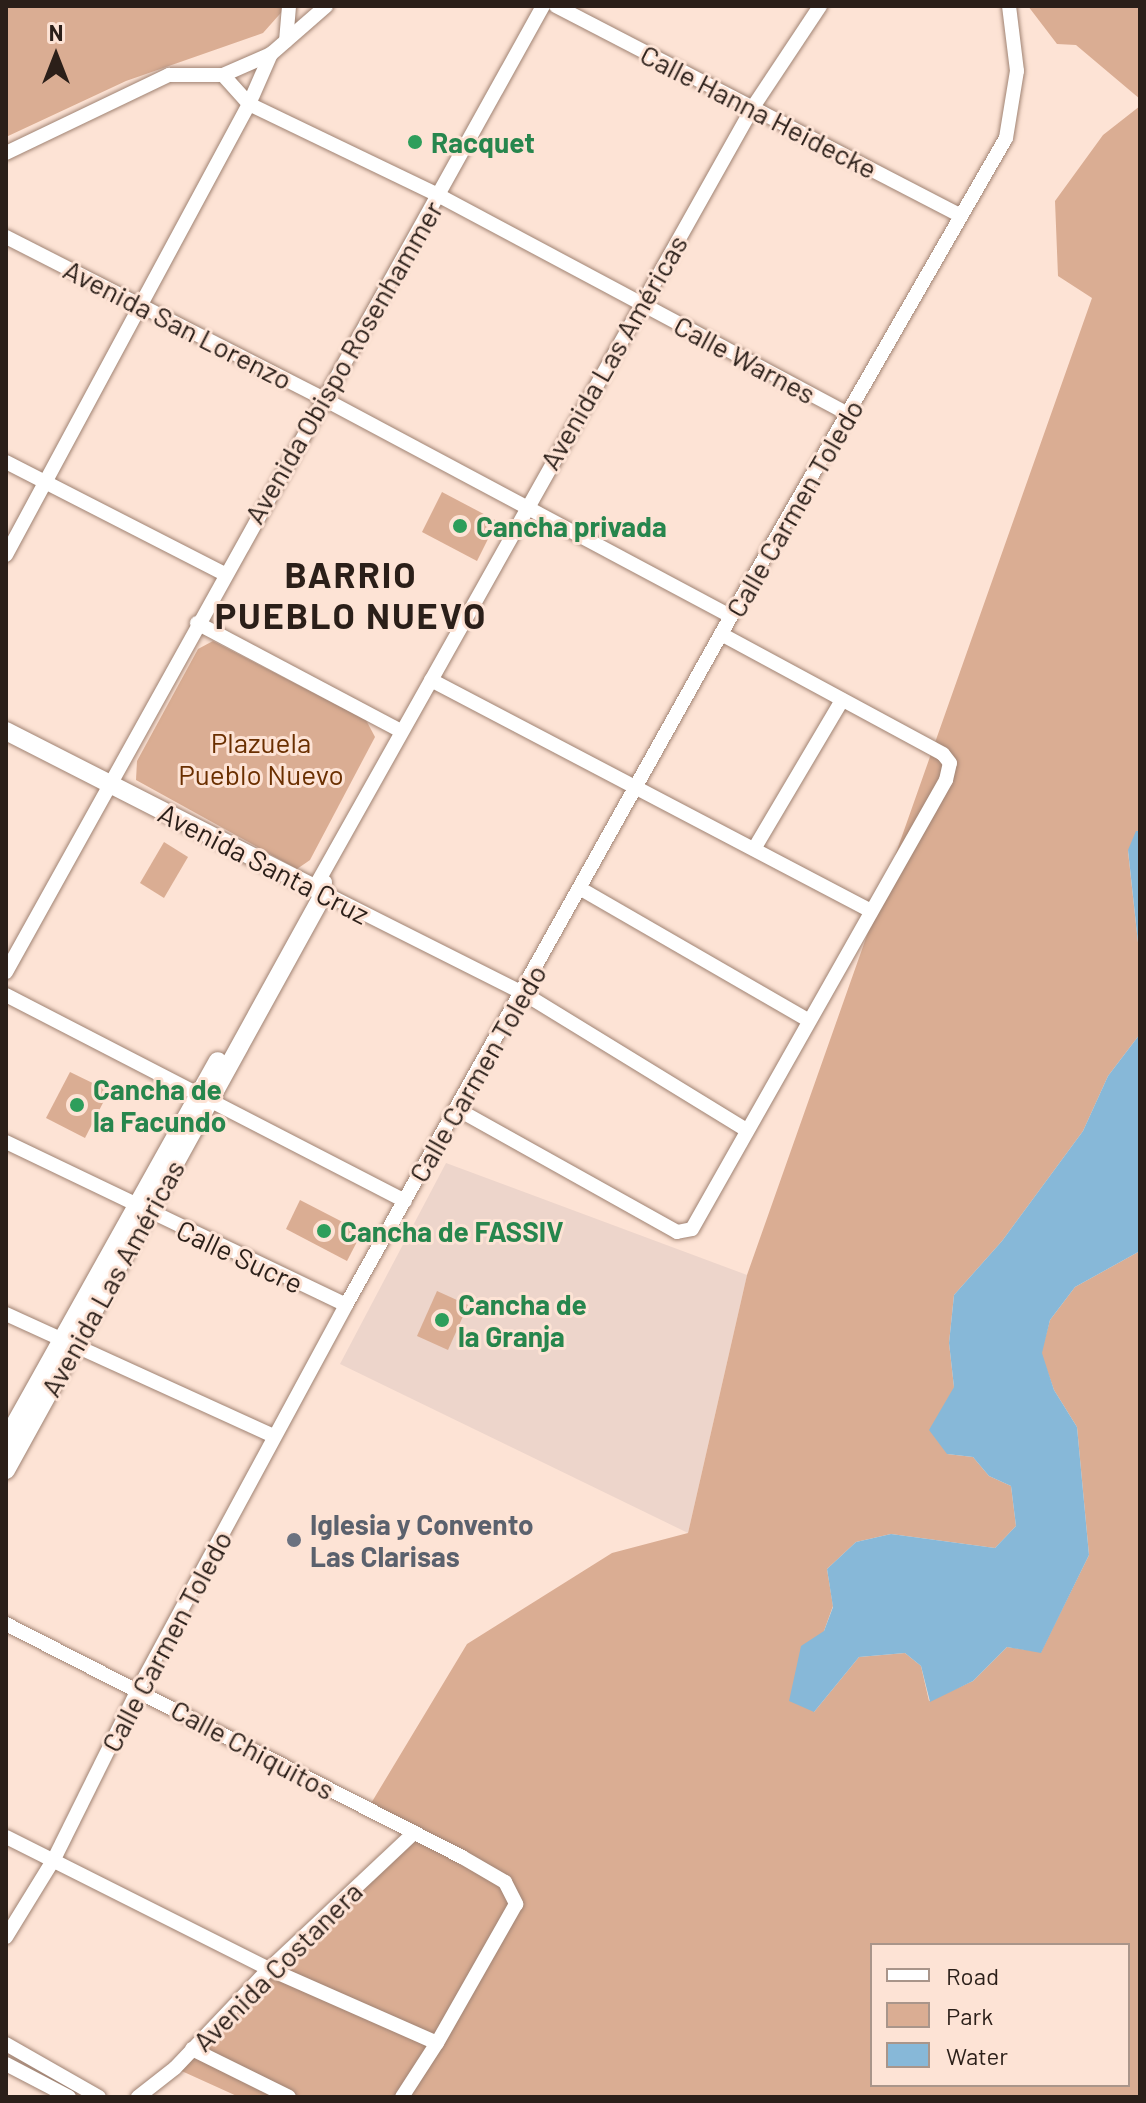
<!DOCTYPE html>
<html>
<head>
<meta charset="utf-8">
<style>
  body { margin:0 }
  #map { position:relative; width:1146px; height:2103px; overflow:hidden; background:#fde3d5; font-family:Barlow,sans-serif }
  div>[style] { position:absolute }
  .education>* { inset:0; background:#edd5cb }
  .green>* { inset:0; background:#daad93 }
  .water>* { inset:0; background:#87b8d8 }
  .roads { filter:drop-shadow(0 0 2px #a08373) drop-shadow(0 0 2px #a08373) }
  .minor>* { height:14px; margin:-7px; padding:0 7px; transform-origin:7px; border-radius:7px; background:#fff }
  .major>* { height:18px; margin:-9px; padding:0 9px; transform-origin:9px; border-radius:9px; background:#fff }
  .dots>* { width:22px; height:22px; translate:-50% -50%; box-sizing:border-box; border:4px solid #fde3d5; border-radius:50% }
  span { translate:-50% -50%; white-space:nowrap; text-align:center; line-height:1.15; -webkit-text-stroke:6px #fde3d5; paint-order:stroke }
  .street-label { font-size:28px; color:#2b1f19 }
  .leisure-label { font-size:28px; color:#27864d; font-weight:700 }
  .left { translate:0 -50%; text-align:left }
  .park-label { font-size:28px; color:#6a2f00 }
  .worship-label { font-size:28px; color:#5b616d; font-weight:700 }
  .district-label { font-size:36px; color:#2b1f19; font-weight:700; letter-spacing:2px }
  .frame { position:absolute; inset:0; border:8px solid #2b1f19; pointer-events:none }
  .legend { position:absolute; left:870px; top:1943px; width:260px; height:144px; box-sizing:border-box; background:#fde3d5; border:2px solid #a9958a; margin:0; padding:10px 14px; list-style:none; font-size:24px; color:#2b1f19 }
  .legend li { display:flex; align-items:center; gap:16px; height:40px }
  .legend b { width:40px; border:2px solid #a9958a }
  .north { position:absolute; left:16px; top:16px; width:80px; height:80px; -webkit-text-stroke:6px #fde3d5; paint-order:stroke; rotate:0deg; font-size:22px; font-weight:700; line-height:32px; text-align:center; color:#2b1f19 }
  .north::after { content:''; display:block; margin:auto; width:28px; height:36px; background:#2b1f19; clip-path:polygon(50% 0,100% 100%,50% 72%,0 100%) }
</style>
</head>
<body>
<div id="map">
  <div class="education">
    <i style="clip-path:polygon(446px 1163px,747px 1275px,688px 1533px,340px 1364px)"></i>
  </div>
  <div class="green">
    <i style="clip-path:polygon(6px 6px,287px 6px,263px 33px,126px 81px,6px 137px)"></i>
    <i style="clip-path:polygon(1028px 6px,1140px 6px,1140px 99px,1076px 45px,1057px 44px)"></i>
    <i style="clip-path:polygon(evenodd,1140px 106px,1140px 831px,1128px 851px,1140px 961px,1140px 1034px,1108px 1076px,1083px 1131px,1002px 1241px,954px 1295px,949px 1343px,954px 1387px,947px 1454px,973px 1457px,989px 1476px,1011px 1486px,1016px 1526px,995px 1548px,891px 1534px,856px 1542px,827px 1569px,833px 1606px,824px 1631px,814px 1712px,859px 1657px,905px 1653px,921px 1666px,929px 1701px,973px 1681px,1007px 1647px,1041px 1652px,1089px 1555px,1077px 1427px,1054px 1390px,1041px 1353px,1050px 1320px,1075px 1287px,1140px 1251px,1140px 2097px,239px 2097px,175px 2068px,414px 1833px,367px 1810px,467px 1644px,612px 1553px,688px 1533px,747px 1275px,1092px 298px,1058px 276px,1055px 201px,1103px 135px,1140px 106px,872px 1945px,1128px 1945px,1128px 2085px,872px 2085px,872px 1945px)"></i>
    <i style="clip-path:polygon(442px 492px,497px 521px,477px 561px,422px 532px)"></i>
    <i style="clip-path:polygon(213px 641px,366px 720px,375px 737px,310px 860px,297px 869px,136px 780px,137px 761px,198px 649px)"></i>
    <i style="clip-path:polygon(164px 842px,188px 857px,164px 898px,140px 883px)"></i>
    <i style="clip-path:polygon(70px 1072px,109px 1091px,85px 1138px,46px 1118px)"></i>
    <i style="clip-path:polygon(300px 1200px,362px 1232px,347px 1261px,286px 1229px)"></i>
    <i style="clip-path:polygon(437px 1291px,468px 1305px,448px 1350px,417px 1336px)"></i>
  </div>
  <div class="water">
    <i style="clip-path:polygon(1136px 831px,1140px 831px,1140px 961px,1128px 850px)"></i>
    <i style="clip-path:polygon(1140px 1034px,1140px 1251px,1075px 1287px,1050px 1320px,1042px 1353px,1054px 1390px,1077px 1427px,1089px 1555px,1041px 1653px,1007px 1647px,973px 1681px,930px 1702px,921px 1666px,905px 1653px,859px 1657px,814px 1712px,789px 1701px,801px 1646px,824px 1631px,833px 1607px,827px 1569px,856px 1542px,891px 1534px,995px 1548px,1016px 1526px,1011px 1486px,989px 1476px,973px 1457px,947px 1454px,929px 1430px,954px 1387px,949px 1343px,954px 1295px,1002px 1241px,1083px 1131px,1108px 1076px)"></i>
  </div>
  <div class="roads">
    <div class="minor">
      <i style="left:556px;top:6px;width:456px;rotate:27.4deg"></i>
      <i style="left:286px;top:41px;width:35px;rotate:-85deg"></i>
      <i style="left:223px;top:75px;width:39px;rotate:48deg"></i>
      <i style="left:249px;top:104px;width:210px;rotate:25.7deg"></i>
      <i style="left:438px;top:195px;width:465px;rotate:28.1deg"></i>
      <i style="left:6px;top:153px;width:181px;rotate:-25.6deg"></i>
      <i style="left:169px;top:75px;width:54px"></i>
      <i style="left:223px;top:75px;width:52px;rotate:-23.6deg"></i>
      <i style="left:271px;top:54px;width:73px;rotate:-41.1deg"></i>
      <i style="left:6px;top:237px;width:355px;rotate:27deg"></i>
      <i style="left:322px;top:398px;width:463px;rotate:28.1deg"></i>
      <i style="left:6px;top:462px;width:244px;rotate:27.1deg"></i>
      <i style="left:6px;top:555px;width:512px;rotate:-61.68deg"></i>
      <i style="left:249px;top:104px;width:55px;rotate:-66.3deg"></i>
      <i style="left:197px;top:623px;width:231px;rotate:27.9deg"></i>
      <i style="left:431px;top:680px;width:496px;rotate:27.7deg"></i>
      <i style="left:754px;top:849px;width:173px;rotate:-59.4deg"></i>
      <i style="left:325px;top:882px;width:11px;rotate:95deg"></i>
      <i style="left:324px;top:893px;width:223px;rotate:26.7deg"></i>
      <i style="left:523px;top:993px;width:263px;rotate:31.5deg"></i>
      <i style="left:315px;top:887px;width:895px;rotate:-60.68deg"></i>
      <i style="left:753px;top:107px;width:121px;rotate:-56.4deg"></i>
      <i style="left:581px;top:889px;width:262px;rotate:30deg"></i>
      <i style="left:6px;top:972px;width:1105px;rotate:-60.93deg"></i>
      <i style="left:6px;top:995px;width:449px;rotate:27.3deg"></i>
      <i style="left:457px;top:1109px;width:252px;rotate:29.2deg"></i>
      <i style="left:677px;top:1232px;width:15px;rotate:-11deg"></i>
      <i style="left:692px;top:1229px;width:516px;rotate:-60.5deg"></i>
      <i style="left:946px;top:780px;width:17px;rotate:-77deg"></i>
      <i style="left:950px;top:763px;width:11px;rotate:-128deg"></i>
      <i style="left:943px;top:754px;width:252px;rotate:-151.6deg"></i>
      <i style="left:6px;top:1142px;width:377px;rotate:25.6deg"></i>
      <i style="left:6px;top:1314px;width:294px;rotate:24.5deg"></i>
      <i style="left:6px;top:1624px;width:512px;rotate:27.07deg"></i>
      <i style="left:462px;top:1857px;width:50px;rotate:30.2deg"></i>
      <i style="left:505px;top:1882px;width:25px;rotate:63deg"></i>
      <i style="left:516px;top:1904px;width:160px;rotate:119.6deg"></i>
      <i style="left:437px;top:2043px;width:184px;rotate:-156.2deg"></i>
      <i style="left:269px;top:1969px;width:294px;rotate:-153.3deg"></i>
      <i style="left:6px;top:1937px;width:92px;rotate:-58.4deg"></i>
      <i style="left:54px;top:1859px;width:191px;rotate:-63.6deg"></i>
      <i style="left:139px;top:1688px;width:435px;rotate:-61.6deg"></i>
      <i style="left:346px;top:1305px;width:789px;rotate:-60.8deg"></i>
      <i style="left:731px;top:616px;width:551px;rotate:-60.09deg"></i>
      <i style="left:1006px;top:138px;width:68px;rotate:-80.7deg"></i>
      <i style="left:1017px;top:71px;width:65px;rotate:-97deg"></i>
      <i style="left:6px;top:2044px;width:107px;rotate:29.7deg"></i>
      <i style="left:192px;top:2049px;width:108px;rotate:26.3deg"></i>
      <i style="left:6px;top:2064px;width:71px;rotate:27.6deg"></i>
      <i style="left:138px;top:2097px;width:47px;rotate:-38.1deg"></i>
      <i style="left:175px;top:2068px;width:137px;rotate:-46.5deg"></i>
      <i style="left:269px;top:1969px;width:199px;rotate:-43.2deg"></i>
      <i style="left:402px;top:2097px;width:64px;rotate:-57.1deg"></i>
    </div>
    <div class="major">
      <i style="left:6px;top:731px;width:357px;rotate:27deg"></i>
      <i style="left:324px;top:893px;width:659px;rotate:118.86deg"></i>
      <i style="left:6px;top:1440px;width:434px;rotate:-60.8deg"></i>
    </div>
  </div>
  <div class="dots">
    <i style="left:415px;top:142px;background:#2e9e5b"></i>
    <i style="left:460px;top:526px;background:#2e9e5b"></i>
    <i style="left:77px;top:1105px;background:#2e9e5b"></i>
    <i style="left:324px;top:1231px;background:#2e9e5b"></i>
    <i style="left:442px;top:1320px;background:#2e9e5b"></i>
    <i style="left:294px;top:1540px;background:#6b7280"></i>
  </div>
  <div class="street-label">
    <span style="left:759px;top:111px;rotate:27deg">Calle Hanna Heidecke</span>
    <span style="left:178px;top:324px;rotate:27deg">Avenida San Lorenzo</span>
    <span style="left:613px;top:352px;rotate:-60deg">Avenida Las Américas</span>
    <span style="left:745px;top:359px;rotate:28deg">Calle Warnes</span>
    <span style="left:343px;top:362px;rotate:-60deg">Avenida Obispo Rosenhammer</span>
    <span style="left:794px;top:508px;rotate:-60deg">Calle Carmen Toledo</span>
    <span style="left:264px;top:863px;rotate:27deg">Avenida Santa Cruz</span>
    <span style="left:477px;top:1073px;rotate:-60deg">Calle Carmen Toledo</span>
    <span style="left:240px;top:1256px;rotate:25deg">Calle Sucre</span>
    <span style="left:112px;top:1278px;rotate:-61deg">Avenida Las Américas</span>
    <span style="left:166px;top:1641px;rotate:-62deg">Calle Carmen Toledo</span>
    <span style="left:253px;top:1749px;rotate:28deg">Calle Chiquitos</span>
    <span style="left:277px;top:1966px;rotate:-45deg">Avenida Costanera</span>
  </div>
  <div class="leisure-label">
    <span class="left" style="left:431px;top:142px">Racquet</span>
    <span class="left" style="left:476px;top:526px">Cancha privada</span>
    <span class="left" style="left:93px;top:1105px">Cancha de<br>la Facundo</span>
    <span class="left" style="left:340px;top:1231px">Cancha de FASSIV</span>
    <span class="left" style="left:458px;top:1320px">Cancha de<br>la Granja</span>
  </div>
  <div class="park-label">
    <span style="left:261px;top:758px">Plazuela<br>Pueblo Nuevo</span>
  </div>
  <div class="worship-label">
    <span class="left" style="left:310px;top:1540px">Iglesia y Convento<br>Las Clarisas</span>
  </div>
  <div class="district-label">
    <span style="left:351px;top:594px">BARRIO<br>PUEBLO NUEVO</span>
  </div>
  <div class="frame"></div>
  <ul class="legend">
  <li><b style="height:10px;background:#fff"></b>Road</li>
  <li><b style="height:22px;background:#daad93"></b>Park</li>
  <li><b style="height:22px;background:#87b8d8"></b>Water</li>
  </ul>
  <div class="north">N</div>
</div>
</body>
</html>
